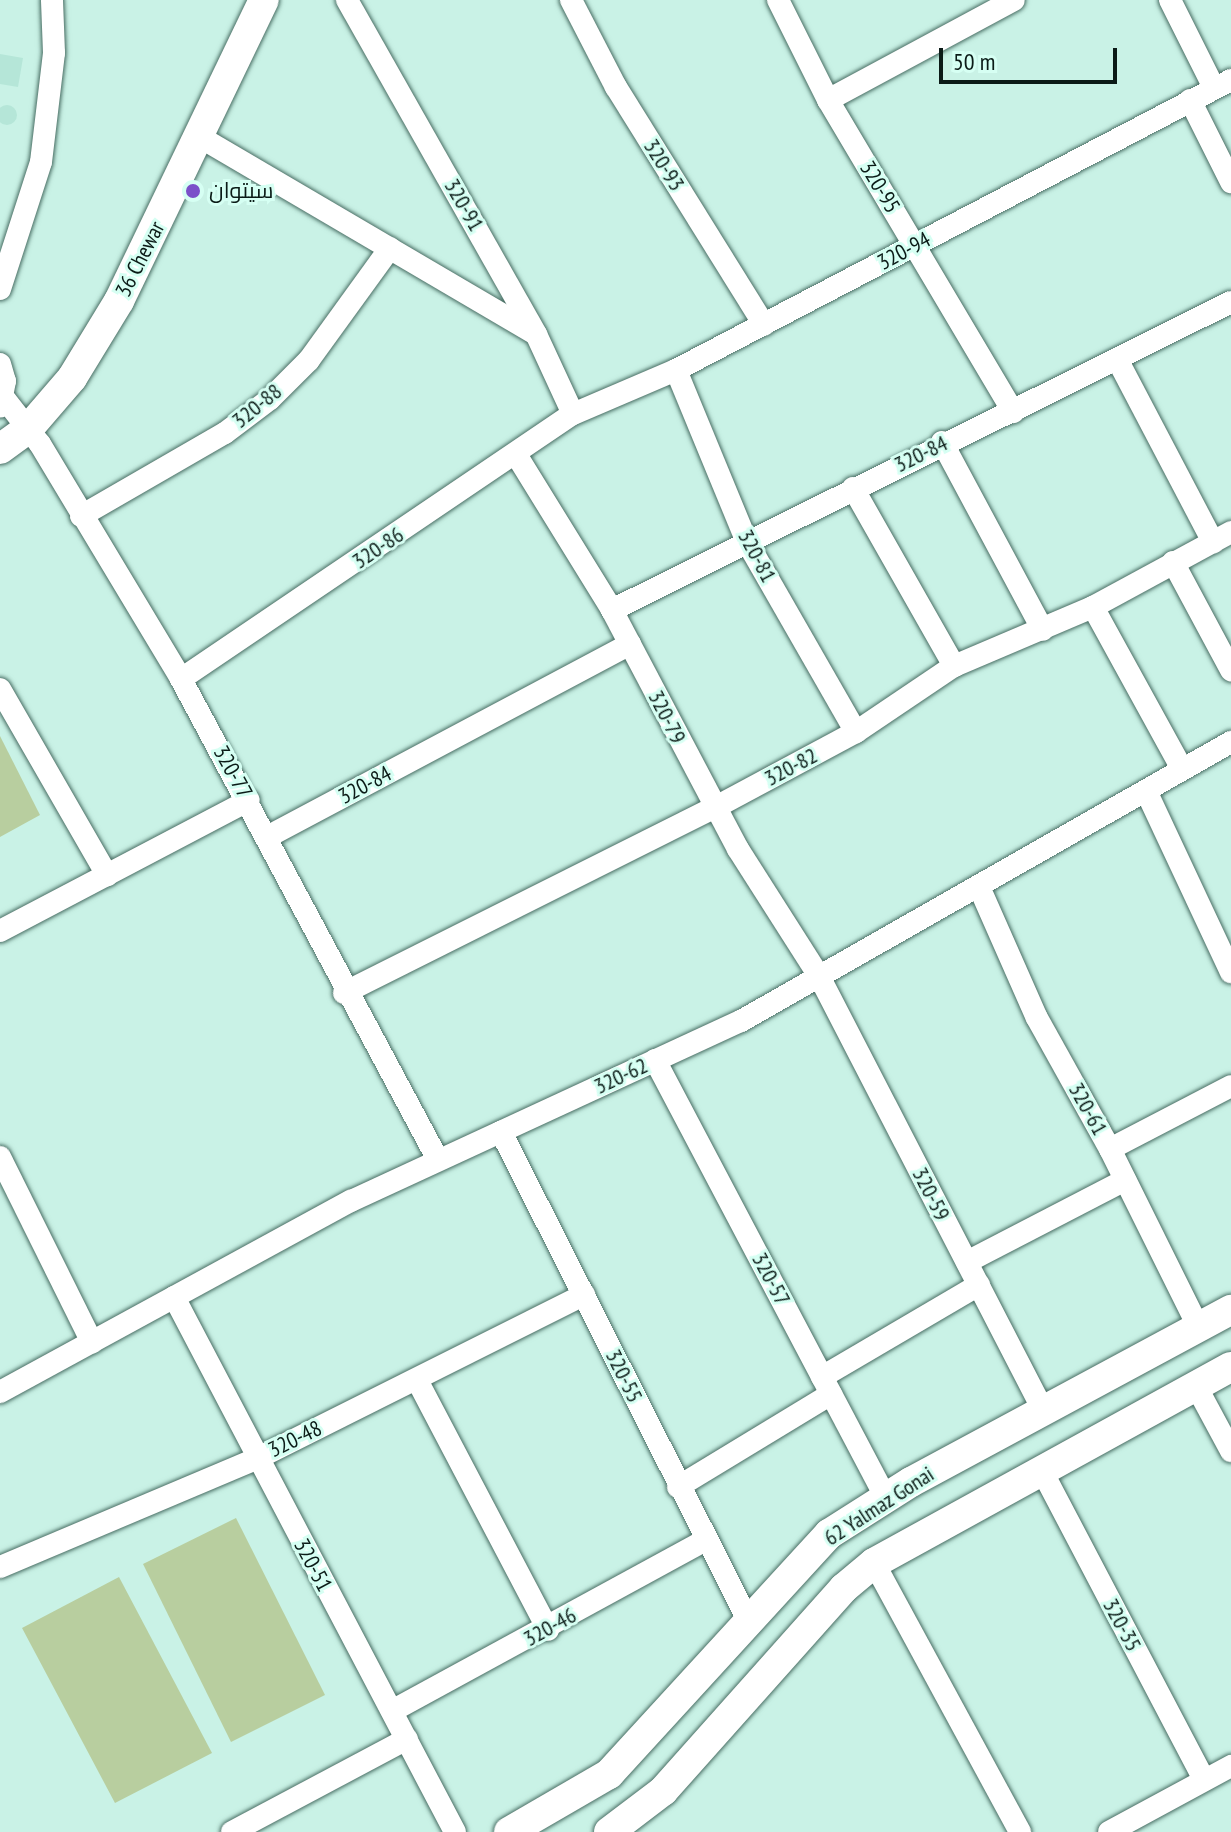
<!DOCTYPE html>
<html>
<head>
<meta charset="utf-8">
<style>
  body { margin:0 }
  #map { position:relative; width:1231px; height:1832px; overflow:hidden; background:#c9f2e6; font-family:"PT Sans Narrow",Cairo,sans-serif }
  div>[style] { position:absolute }
  .built>* { inset:0; background:#b5e6d8 }
  .round { border-radius:50% }
  .green>* { inset:0; background:#b8ce9f }
  .roads { filter:drop-shadow(0 0 2px #486d63) drop-shadow(0 0 2px #486d63) }
  .street>* { height:22px; margin:-11px; padding:0 11px; transform-origin:11px; border-radius:11px; background:#fff }
  .secondary>* { height:30px; margin:-15px; padding:0 15px; transform-origin:15px; border-radius:15px; background:#fff }
  .dots>* { width:22px; height:22px; translate:-50% -50%; box-sizing:border-box; border:4px solid #d6fff3; border-radius:50% }
  span { translate:-50% -50%; white-space:nowrap; text-align:center; line-height:1.15; -webkit-text-stroke:6px #d6fff3; paint-order:stroke }
  .street-label { font-size:22px; color:#0b1b17 }
  .poi-label { font-size:22px; color:#0b1b17 }
  .left { translate:0 -50%; text-align:left }
  .scale { position:absolute; left:939px; top:48px; width:178px; height:36px; box-sizing:border-box; border:4px solid #0b1b17; border-top:0; padding-left:10px; font-size:24px; line-height:28px; white-space:nowrap; color:#0b1b17; -webkit-text-stroke:6px #d6fff3; paint-order:stroke }
</style>
</head>
<body>
<div id="map">
  <div class="built">
    <i style="clip-path:polygon(0 54px,23px 58px,18px 87px,0 84px)"></i>
    <i class="round" style="left:-3px;top:105px;width:20px;height:20px"></i>
  </div>
  <div class="green">
    <i style="clip-path:polygon(0 736px,40px 815px,0 837px)"></i>
    <i style="clip-path:polygon(236px 1518px,325px 1695px,231px 1742px,143px 1564px)"></i>
    <i style="clip-path:polygon(119px 1577px,212px 1753px,115px 1803px,22px 1628px)"></i>
  </div>
  <div class="roads">
    <div class="street">
      <i style="left:347px;top:0;width:384px;rotate:60.5deg"></i>
      <i style="left:536px;top:334px;width:88px;rotate:65.2deg"></i>
      <i style="left:571px;top:0;width:98px;rotate:62.7deg"></i>
      <i style="left:616px;top:87px;width:280px;rotate:58.1deg"></i>
      <i style="left:778px;top:0;width:112px;rotate:63.4deg"></i>
      <i style="left:828px;top:100px;width:363px;rotate:59.3deg"></i>
      <i style="left:1170px;top:0;width:98px;rotate:63.4deg"></i>
      <i style="left:828px;top:100px;width:211px;rotate:-28.3deg"></i>
      <i style="left:1190px;top:100px;width:92px;rotate:63.4deg"></i>
      <i style="left:200px;top:137px;width:387px;rotate:30.4deg"></i>
      <i style="left:0;top:289px;width:133px;rotate:-72.1deg"></i>
      <i style="left:41px;top:162px;width:110px;rotate:-83.2deg"></i>
      <i style="left:54px;top:53px;width:53px;rotate:-92.2deg"></i>
      <i style="left:1117px;top:359px;width:207px;rotate:62.3deg"></i>
      <i style="left:0;top:364px;width:18px;rotate:74deg"></i>
      <i style="left:5px;top:381px;width:26px;rotate:101deg"></i>
      <i style="left:676px;top:370px;width:186px;rotate:67.6deg"></i>
      <i style="left:747px;top:542px;width:219px;rotate:60.2deg"></i>
      <i style="left:4px;top:398px;width:58px;rotate:52deg"></i>
      <i style="left:40px;top:444px;width:274px;rotate:59deg"></i>
      <i style="left:181px;top:679px;width:545px;rotate:61.88deg"></i>
      <i style="left:942px;top:442px;width:213px;rotate:61.8deg"></i>
      <i style="left:517px;top:456px;width:181px;rotate:58.3deg"></i>
      <i style="left:612px;top:610px;width:270px;rotate:62.2deg"></i>
      <i style="left:738px;top:849px;width:151px;rotate:57.5deg"></i>
      <i style="left:819px;top:976px;width:490px;rotate:62.7deg"></i>
      <i style="left:853px;top:488px;width:205px;rotate:60.4deg"></i>
      <i style="left:81px;top:516px;width:166px;rotate:-30deg"></i>
      <i style="left:225px;top:433px;width:56px;rotate:-37.1deg"></i>
      <i style="left:270px;top:399px;width:55px;rotate:-45deg"></i>
      <i style="left:309px;top:360px;width:138px;rotate:-54.1deg"></i>
      <i style="left:1173px;top:562px;width:123px;rotate:61.8deg"></i>
      <i style="left:1093px;top:607px;width:183px;rotate:61.2deg"></i>
      <i style="left:612px;top:610px;width:691px;rotate:-26.45deg"></i>
      <i style="left:181px;top:679px;width:473px;rotate:-34.1deg"></i>
      <i style="left:573px;top:414px;width:112px;rotate:-23.1deg"></i>
      <i style="left:676px;top:370px;width:626px;rotate:-27.59deg"></i>
      <i style="left:0;top:689px;width:215px;rotate:60.1deg"></i>
      <i style="left:1147px;top:793px;width:198px;rotate:64.9deg"></i>
      <i style="left:269px;top:836px;width:409px;rotate:-28deg"></i>
      <i style="left:980px;top:889px;width:141px;rotate:66.2deg"></i>
      <i style="left:1037px;top:1018px;width:150px;rotate:60.9deg"></i>
      <i style="left:1110px;top:1149px;width:200px;rotate:63.6deg"></i>
      <i style="left:0;top:931px;width:281px;rotate:-27.7deg"></i>
      <i style="left:344px;top:993px;width:414px;rotate:-26.6deg"></i>
      <i style="left:714px;top:808px;width:161px;rotate:-28.2deg"></i>
      <i style="left:856px;top:732px;width:118px;rotate:-34deg"></i>
      <i style="left:954px;top:666px;width:151px;rotate:-23deg"></i>
      <i style="left:1093px;top:607px;width:157px;rotate:-28.5deg"></i>
      <i style="left:655px;top:1060px;width:495px;rotate:62.2deg"></i>
      <i style="left:501px;top:1132px;width:547px;rotate:63.15deg"></i>
      <i style="left:1110px;top:1149px;width:136px;rotate:-27.5deg"></i>
      <i style="left:0;top:1157px;width:207px;rotate:63.6deg"></i>
      <i style="left:967px;top:1262px;width:178px;rotate:-27.4deg"></i>
      <i style="left:174px;top:1297px;width:604px;rotate:62.29deg"></i>
      <i style="left:822px;top:1377px;width:182px;rotate:-30.4deg"></i>
      <i style="left:417px;top:1380px;width:282px;rotate:62.3deg"></i>
      <i style="left:1196px;top:1386px;width:74px;rotate:61.7deg"></i>
      <i style="left:0;top:1392px;width:400px;rotate:-28.6deg"></i>
      <i style="left:351px;top:1201px;width:430px;rotate:-24.8deg"></i>
      <i style="left:741px;top:1021px;width:564px;rotate:-29.66deg"></i>
      <i style="left:1041px;top:1469px;width:351px;rotate:62.3deg"></i>
      <i style="left:678px;top:1487px;width:179px;rotate:-31.3deg"></i>
      <i style="left:874px;top:1563px;width:306px;rotate:61.5deg"></i>
      <i style="left:0;top:1567px;width:278px;rotate:-22.9deg"></i>
      <i style="left:256px;top:1459px;width:367px;rotate:-26.6deg"></i>
      <i style="left:392px;top:1711px;width:358px;rotate:-28.6deg"></i>
      <i style="left:232px;top:1832px;width:198px;rotate:-28deg"></i>
      <i style="left:1109px;top:1832px;width:139px;rotate:-28.4deg"></i>
    </div>
    <div class="secondary">
      <i style="left:0;top:449px;width:36px;rotate:-36deg"></i>
      <i style="left:29px;top:428px;width:66px;rotate:-49.3deg"></i>
      <i style="left:72px;top:378px;width:90px;rotate:-58.6deg"></i>
      <i style="left:119px;top:301px;width:334px;rotate:-64.3deg"></i>
      <i style="left:509px;top:1832px;width:116px;rotate:-30.1deg"></i>
      <i style="left:609px;top:1774px;width:326px;rotate:-47.5deg"></i>
      <i style="left:829px;top:1534px;width:97px;rotate:-32.4deg"></i>
      <i style="left:911px;top:1482px;width:363px;rotate:-28.3deg"></i>
      <i style="left:609px;top:1832px;width:68px;rotate:-37.2deg"></i>
      <i style="left:663px;top:1791px;width:272px;rotate:-48.3deg"></i>
      <i style="left:844px;top:1588px;width:39px;rotate:-40deg"></i>
      <i style="left:874px;top:1563px;width:407px;rotate:-28.8deg"></i>
    </div>
  </div>
  <div class="dots">
    <i style="left:193px;top:191px;background:#7b50c9"></i>
  </div>
  <div class="street-label">
    <span style="left:664px;top:165px;rotate:58deg">320-93</span>
    <span style="left:880px;top:187px;rotate:59deg">320-95</span>
    <span style="left:464px;top:205px;rotate:60deg">320-91</span>
    <span style="left:904px;top:251px;rotate:-28deg">320-94</span>
    <span style="left:140px;top:259px;rotate:-63deg">36 Chewar</span>
    <span style="left:257px;top:406px;rotate:-39deg">320-88</span>
    <span style="left:921px;top:454px;rotate:-26deg">320-84</span>
    <span style="left:378px;top:548px;rotate:-34deg">320-86</span>
    <span style="left:757px;top:556px;rotate:62deg">320-81</span>
    <span style="left:667px;top:717px;rotate:63deg">320-79</span>
    <span style="left:791px;top:767px;rotate:-28deg">320-82</span>
    <span style="left:233px;top:772px;rotate:61deg">320-77</span>
    <span style="left:365px;top:785px;rotate:-28deg">320-84</span>
    <span style="left:621px;top:1076px;rotate:-25deg">320-62</span>
    <span style="left:1088px;top:1109px;rotate:61deg">320-61</span>
    <span style="left:931px;top:1194px;rotate:63deg">320-59</span>
    <span style="left:771px;top:1279px;rotate:62deg">320-57</span>
    <span style="left:624px;top:1376px;rotate:64deg">320-55</span>
    <span style="left:295px;top:1439px;rotate:-26deg">320-48</span>
    <span style="left:879px;top:1506px;rotate:-33deg">62 Yalmaz Gonai</span>
    <span style="left:313px;top:1565px;rotate:62deg">320-51</span>
    <span style="left:1122px;top:1625px;rotate:62deg">320-35</span>
    <span style="left:550px;top:1627px;rotate:-29deg">320-46</span>
  </div>
  <div class="poi-label">
    <span class="left" style="left:209px;top:191px">سيتوان</span>
  </div>
  <div class="scale">50 m</div>
</div>
</body>
</html>
